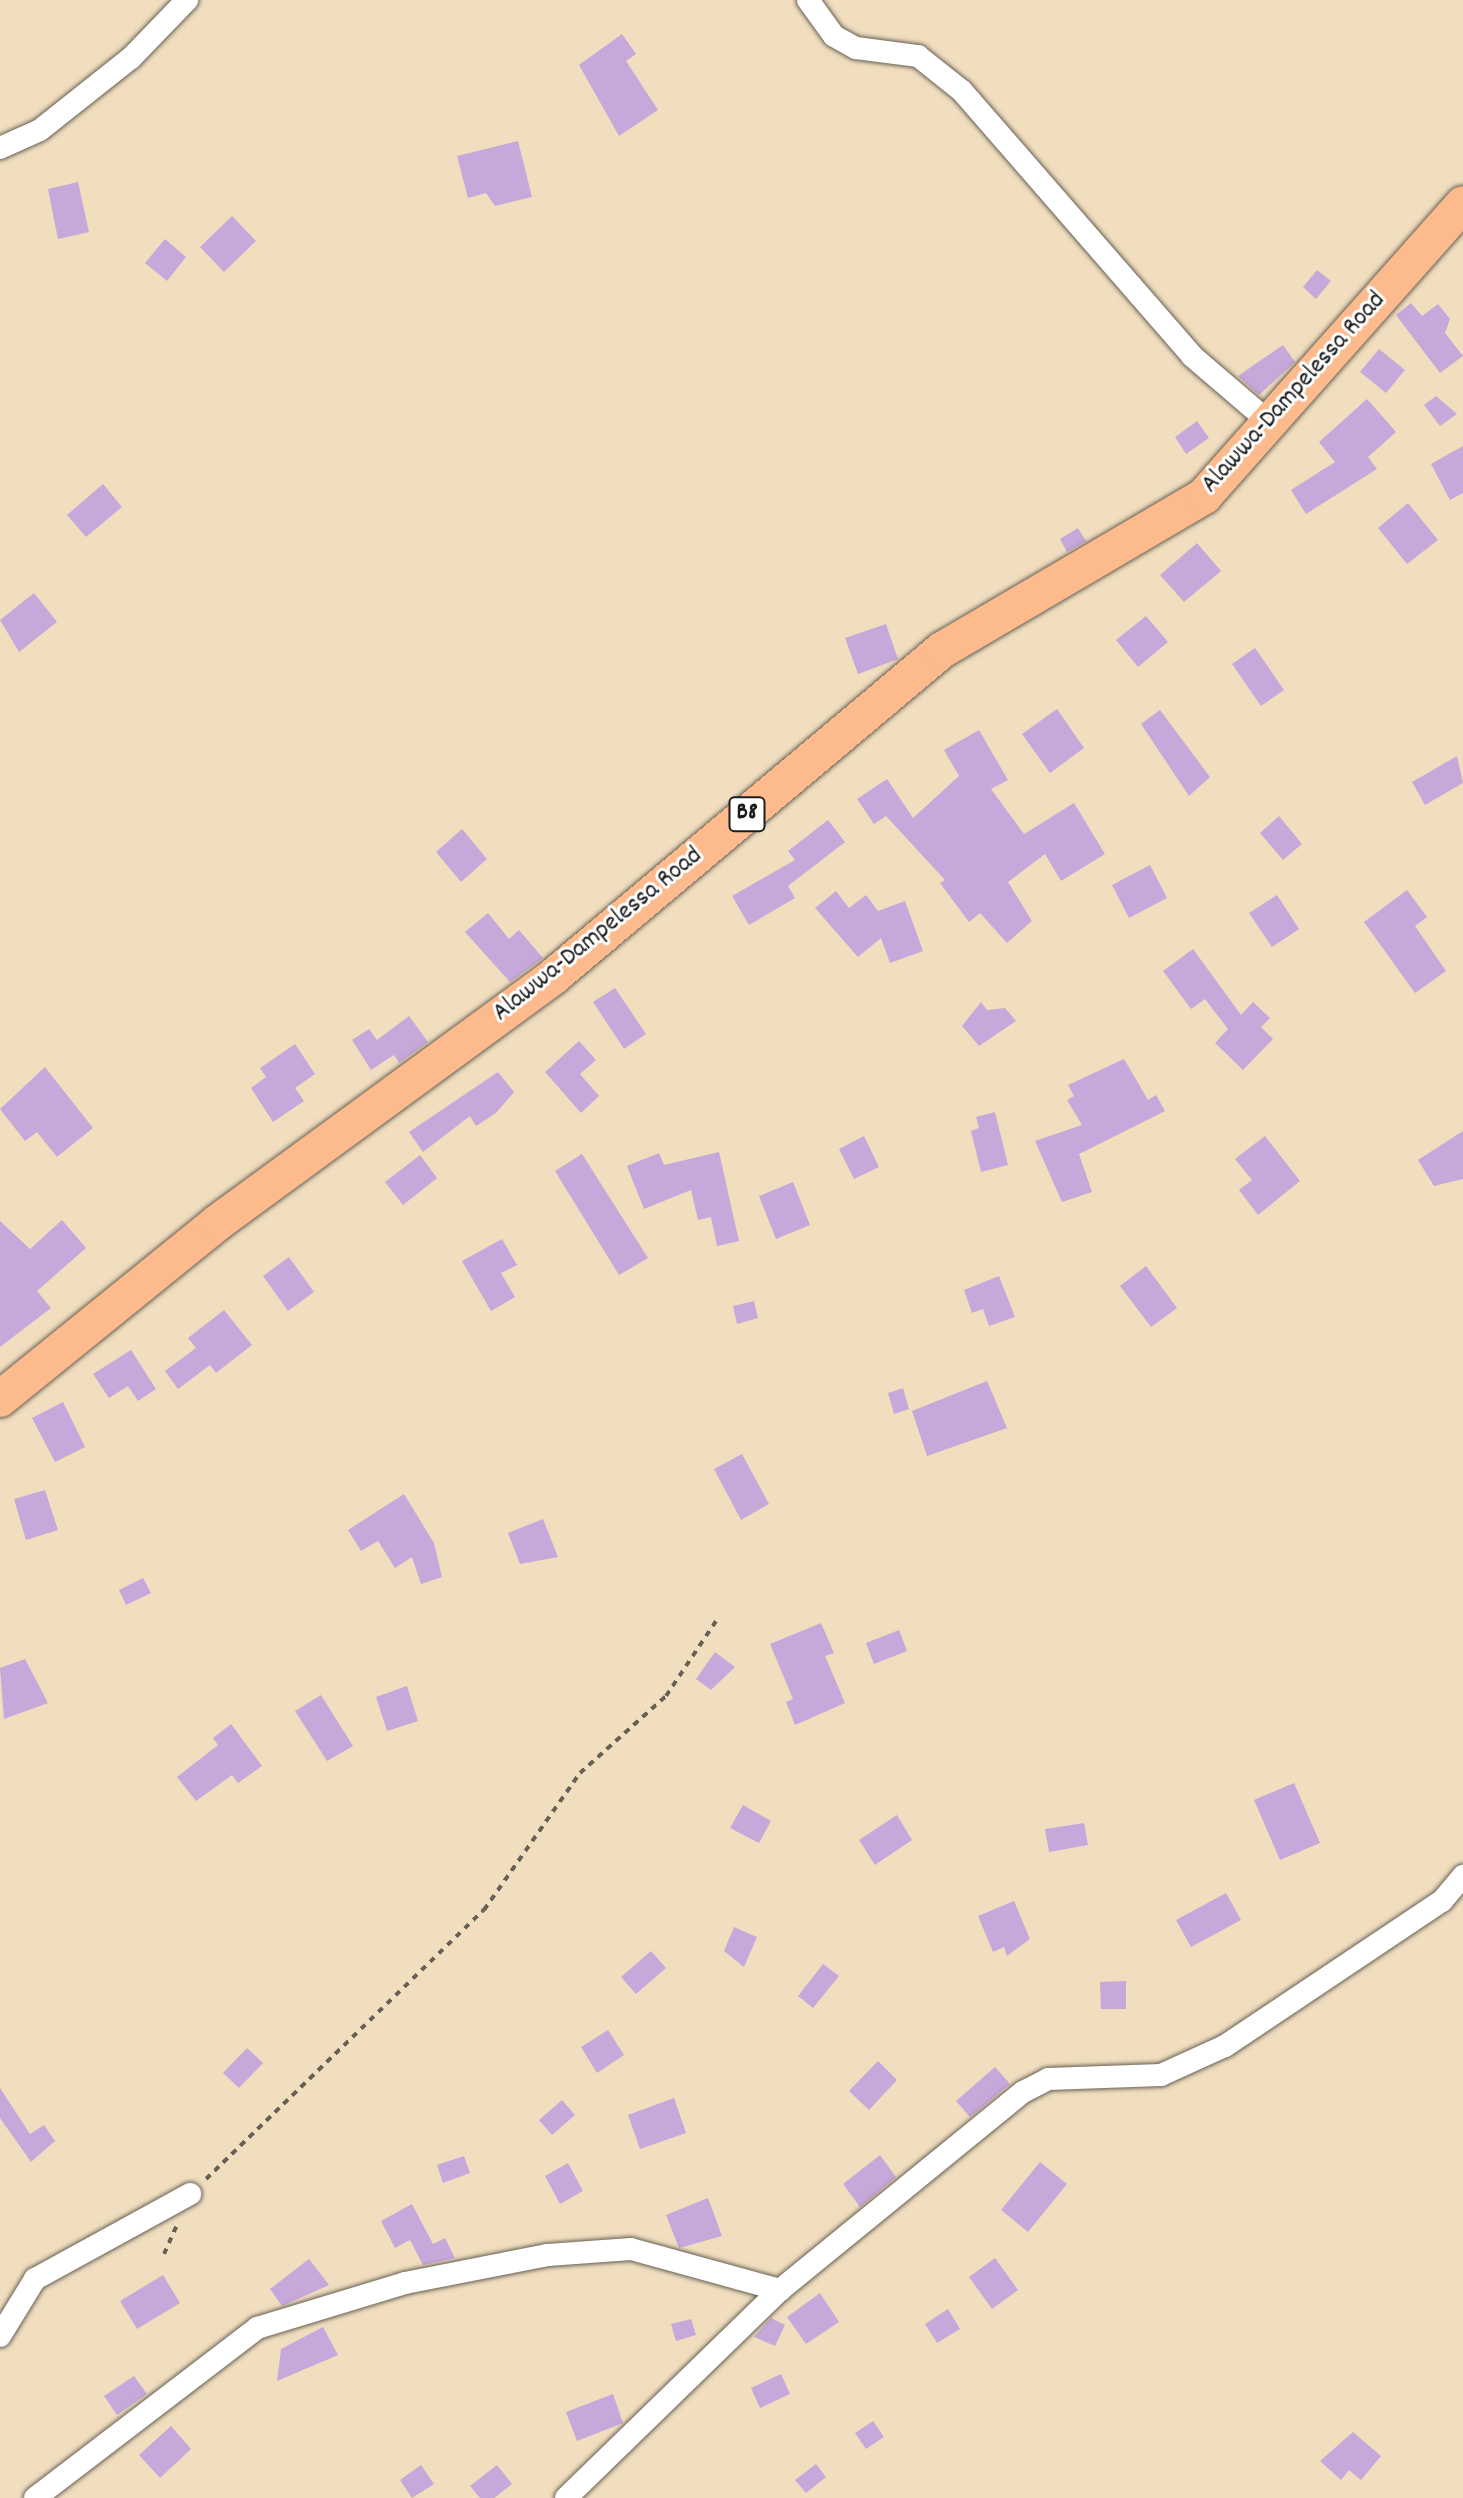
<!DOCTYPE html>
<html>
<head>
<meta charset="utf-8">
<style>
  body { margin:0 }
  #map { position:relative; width:1463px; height:2498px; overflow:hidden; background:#f1debf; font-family:Dekko,sans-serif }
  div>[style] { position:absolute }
  .building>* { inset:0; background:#c6a8db }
  .path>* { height:4px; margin-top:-2px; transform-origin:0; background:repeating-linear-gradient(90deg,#676055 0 6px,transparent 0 12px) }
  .roads { filter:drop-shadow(0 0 2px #676055) drop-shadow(0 0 2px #676055) }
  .minor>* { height:22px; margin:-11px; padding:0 11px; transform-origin:11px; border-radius:11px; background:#fff }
  .primary>* { height:36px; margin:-18px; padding:0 18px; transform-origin:18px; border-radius:18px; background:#fcba8d }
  span { translate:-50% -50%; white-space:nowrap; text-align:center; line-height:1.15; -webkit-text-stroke:6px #fff; paint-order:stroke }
  .shield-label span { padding:2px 6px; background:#fff; border:2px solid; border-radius:6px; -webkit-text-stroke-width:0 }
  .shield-label { font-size:24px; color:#1c1c1c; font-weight:700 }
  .street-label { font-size:26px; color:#1c1c1c }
</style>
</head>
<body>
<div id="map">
  <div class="building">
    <i style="clip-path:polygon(622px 34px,636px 54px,626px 61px,658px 110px,619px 136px,579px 65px)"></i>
    <i style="clip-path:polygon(518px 141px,532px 197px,495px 206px,486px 193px,468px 198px,457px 156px)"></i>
    <i style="clip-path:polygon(78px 182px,89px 232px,58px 239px,48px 189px)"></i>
    <i style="clip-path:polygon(232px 216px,256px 241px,224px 272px,200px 247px)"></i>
    <i style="clip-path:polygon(165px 239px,186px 257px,167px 281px,145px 263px)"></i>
    <i style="clip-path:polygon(1317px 270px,1331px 281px,1316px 299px,1303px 287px)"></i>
    <i style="clip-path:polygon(1411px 303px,1422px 316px,1438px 304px,1450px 319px,1445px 333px,1463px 356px,1440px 373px,1396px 315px)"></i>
    <i style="clip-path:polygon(1283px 345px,1295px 362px,1259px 395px,1238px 376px)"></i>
    <i style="clip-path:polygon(1379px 349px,1405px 370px,1386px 393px,1360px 372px)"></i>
    <i style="clip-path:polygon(1436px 396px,1457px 414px,1440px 426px,1424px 405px)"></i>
    <i style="clip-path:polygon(1367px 399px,1396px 432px,1368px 457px,1377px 469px,1306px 514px,1291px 490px,1335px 462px,1319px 442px)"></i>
    <i style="clip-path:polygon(1197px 421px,1209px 438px,1186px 454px,1175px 437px)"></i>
    <i style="clip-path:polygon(1463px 446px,1463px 493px,1450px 500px,1431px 464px)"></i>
    <i style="clip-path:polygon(103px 484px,122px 507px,86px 537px,67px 515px)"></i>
    <i style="clip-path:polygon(1408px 503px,1438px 540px,1407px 564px,1378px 528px)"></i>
    <i style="clip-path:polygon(1078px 528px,1086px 541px,1067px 552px,1060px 539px)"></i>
    <i style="clip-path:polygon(1197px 543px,1221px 571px,1184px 602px,1160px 575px)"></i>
    <i style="clip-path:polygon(34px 593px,57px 622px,19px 652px,0 620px)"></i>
    <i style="clip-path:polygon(1146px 616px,1168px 642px,1138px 667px,1116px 640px)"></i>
    <i style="clip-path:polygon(886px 624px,898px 659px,858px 674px,845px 638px)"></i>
    <i style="clip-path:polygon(1255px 648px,1284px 690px,1261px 706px,1232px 664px)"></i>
    <i style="clip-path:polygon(1057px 709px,1084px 748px,1050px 773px,1022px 734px)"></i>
    <i style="clip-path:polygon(1160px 710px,1210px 777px,1189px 796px,1141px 724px)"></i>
    <i style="clip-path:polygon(979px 730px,1008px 780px,991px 789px,1024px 834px,1074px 803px,1105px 854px,1061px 881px,1045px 854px,1008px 882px,1032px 921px,1007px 943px,980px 913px,969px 922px,940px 883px,945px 880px,886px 816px,874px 824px,857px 799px,887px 779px,913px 818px,959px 776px,944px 750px)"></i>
    <i style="clip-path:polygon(1457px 756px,1463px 783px,1425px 805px,1412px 782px)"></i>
    <i style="clip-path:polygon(1279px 816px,1302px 844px,1283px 860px,1260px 833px)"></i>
    <i style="clip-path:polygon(828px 820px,845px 842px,788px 886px,795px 898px,749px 925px,732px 896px,795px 860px,788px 851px)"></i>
    <i style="clip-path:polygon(462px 829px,487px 859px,461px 882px,436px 852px)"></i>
    <i style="clip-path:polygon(1150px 865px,1167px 898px,1129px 918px,1112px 885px)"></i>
    <i style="clip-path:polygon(1407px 890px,1427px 917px,1415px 926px,1446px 971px,1415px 993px,1364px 922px)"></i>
    <i style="clip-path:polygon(836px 891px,849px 908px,866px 895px,878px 911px,905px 901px,923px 951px,890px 963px,881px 938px,858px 957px,815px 908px)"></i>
    <i style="clip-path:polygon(1277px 895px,1299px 929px,1272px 947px,1249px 913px)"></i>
    <i style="clip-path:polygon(488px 913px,509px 939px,519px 930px,543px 958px,510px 982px,465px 932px)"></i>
    <i style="clip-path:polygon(1193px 949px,1241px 1015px,1253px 1002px,1270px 1018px,1261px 1027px,1273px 1039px,1243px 1070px,1215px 1043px,1228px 1029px,1205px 999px,1191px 1009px,1163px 971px)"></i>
    <i style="clip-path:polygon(615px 988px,646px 1034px,624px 1049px,593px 1002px)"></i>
    <i style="clip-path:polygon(981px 1002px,987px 1010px,1005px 1008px,1016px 1021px,979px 1046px,962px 1026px)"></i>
    <i style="clip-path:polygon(409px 1016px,428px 1042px,399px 1063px,394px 1055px,371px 1070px,352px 1040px,369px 1029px,377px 1040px)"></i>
    <i style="clip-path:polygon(579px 1041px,596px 1060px,580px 1074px,599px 1096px,581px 1113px,545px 1072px)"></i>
    <i style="clip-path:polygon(295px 1044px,315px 1074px,295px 1088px,304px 1101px,273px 1122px,251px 1088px,266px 1077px,260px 1068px)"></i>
    <i style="clip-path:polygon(1124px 1059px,1148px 1100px,1156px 1095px,1165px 1111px,1079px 1154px,1092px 1192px,1062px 1202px,1035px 1141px,1082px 1125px,1067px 1100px,1074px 1096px,1068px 1085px)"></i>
    <i style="clip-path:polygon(45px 1067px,93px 1128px,57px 1157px,37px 1132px,25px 1141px,0 1109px)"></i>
    <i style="clip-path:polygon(498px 1072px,514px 1092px,496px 1113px,476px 1126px,470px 1116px,423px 1152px,409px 1132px)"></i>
    <i style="clip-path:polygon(995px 1112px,1008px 1165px,981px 1172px,971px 1131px,979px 1128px,976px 1117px)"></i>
    <i style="clip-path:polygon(1463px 1131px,1463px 1179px,1434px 1186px,1418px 1160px)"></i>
    <i style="clip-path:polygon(864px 1136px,879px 1167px,854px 1179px,839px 1149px)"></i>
    <i style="clip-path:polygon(1265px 1136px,1300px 1181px,1258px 1215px,1239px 1190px,1252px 1180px,1235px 1159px)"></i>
    <i style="clip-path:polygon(719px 1152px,739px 1241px,717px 1246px,711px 1217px,698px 1220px,691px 1190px,644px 1209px,627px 1166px,659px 1153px,664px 1165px)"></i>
    <i style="clip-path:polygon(582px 1154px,648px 1258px,619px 1275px,555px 1171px)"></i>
    <i style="clip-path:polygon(420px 1155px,437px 1178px,403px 1205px,385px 1182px)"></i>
    <i style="clip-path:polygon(793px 1182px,810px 1225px,776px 1239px,759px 1196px)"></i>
    <i style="clip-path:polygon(62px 1220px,86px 1248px,37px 1291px,51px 1308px,0 1347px,0 1221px,30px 1249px)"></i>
    <i style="clip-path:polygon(502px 1239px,517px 1265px,501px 1273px,515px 1297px,491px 1311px,462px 1261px)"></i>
    <i style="clip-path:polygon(289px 1257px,314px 1292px,288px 1311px,263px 1276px)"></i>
    <i style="clip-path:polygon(1146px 1266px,1177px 1308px,1151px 1327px,1120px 1286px)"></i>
    <i style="clip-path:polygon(999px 1276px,1015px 1317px,989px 1326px,983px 1309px,972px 1313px,964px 1290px)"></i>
    <i style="clip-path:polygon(754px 1301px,758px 1318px,737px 1324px,733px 1306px)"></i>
    <i style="clip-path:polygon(224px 1310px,252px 1345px,216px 1373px,210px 1365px,178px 1389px,165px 1371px,196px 1348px,188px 1338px)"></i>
    <i style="clip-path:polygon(131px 1350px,156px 1389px,138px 1401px,128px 1386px,109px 1398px,93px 1374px)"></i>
    <i style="clip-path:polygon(987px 1381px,1007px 1428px,927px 1456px,912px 1411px)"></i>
    <i style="clip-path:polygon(903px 1388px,909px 1409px,894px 1414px,888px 1393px)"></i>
    <i style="clip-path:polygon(63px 1402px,85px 1447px,55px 1462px,32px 1418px)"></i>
    <i style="clip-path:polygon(742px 1454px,769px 1504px,741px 1520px,714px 1469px)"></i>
    <i style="clip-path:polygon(45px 1490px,58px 1530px,26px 1540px,14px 1499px)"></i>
    <i style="clip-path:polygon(404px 1494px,434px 1543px,442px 1577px,421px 1584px,412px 1557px,395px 1568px,378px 1541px,361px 1551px,348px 1530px)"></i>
    <i style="clip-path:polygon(543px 1519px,558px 1557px,520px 1564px,508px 1533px)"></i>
    <i style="clip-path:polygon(143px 1578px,151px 1593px,126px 1605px,119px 1590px)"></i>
    <i style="clip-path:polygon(821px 1623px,834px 1653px,825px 1656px,845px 1703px,795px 1725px,786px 1702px,793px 1699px,770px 1644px)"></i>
    <i style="clip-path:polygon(899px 1630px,907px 1651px,874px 1664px,866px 1643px)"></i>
    <i style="clip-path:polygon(715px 1652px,735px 1667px,711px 1690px,696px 1679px)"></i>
    <i style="clip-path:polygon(25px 1659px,48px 1703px,4px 1719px,0 1668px)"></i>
    <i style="clip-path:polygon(407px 1686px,418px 1721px,387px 1731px,376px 1697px)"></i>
    <i style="clip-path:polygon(321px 1695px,353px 1746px,327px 1761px,295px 1711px)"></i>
    <i style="clip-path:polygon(231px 1724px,262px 1766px,238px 1783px,232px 1775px,196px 1801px,177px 1777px,218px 1745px,213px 1738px)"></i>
    <i style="clip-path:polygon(1294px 1783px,1320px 1843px,1280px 1860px,1254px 1800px)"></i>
    <i style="clip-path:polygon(743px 1805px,771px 1821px,759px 1843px,730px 1828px)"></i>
    <i style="clip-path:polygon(897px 1815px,912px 1840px,875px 1865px,859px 1840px)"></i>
    <i style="clip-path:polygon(1084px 1823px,1088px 1845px,1049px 1852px,1045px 1829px)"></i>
    <i style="clip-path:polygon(1226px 1893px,1241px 1920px,1191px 1947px,1176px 1920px)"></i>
    <i style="clip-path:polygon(1014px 1901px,1030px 1939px,1007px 1956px,1004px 1947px,993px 1952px,978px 1916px)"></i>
    <i style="clip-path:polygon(734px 1927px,757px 1937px,744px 1967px,724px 1951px)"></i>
    <i style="clip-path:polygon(651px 1951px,666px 1968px,636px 1994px,621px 1977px)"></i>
    <i style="clip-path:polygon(823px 1964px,839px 1976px,813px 2008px,798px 1996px)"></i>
    <i style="clip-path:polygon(1126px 1981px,1126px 2009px,1101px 2009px,1100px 1982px)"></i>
    <i style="clip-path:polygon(608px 2030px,624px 2055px,597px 2073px,581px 2047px)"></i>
    <i style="clip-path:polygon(247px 2048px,263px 2063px,239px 2088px,223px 2073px)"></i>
    <i style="clip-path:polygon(878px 2061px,897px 2080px,869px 2110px,849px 2091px)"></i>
    <i style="clip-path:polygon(995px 2067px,1010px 2084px,970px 2117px,956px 2101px)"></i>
    <i style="clip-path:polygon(0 2088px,30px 2134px,44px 2125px,55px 2141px,31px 2162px,0 2118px)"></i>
    <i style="clip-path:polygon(674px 2098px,686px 2133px,640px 2149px,628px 2115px)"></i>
    <i style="clip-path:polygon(562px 2100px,575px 2115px,552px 2135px,539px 2120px)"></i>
    <i style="clip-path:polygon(880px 2155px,896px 2177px,860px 2207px,843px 2184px)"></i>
    <i style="clip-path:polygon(464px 2156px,470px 2173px,443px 2183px,437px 2165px)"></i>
    <i style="clip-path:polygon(1040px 2162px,1067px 2184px,1028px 2232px,1001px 2210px)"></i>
    <i style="clip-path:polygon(568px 2163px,583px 2191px,560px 2204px,545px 2176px)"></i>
    <i style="clip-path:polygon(708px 2198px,722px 2236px,679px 2248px,666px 2215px)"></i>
    <i style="clip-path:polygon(412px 2204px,433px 2244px,445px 2238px,455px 2258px,423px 2265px,410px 2240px,395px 2248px,381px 2221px)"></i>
    <i style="clip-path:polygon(995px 2258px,1018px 2290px,992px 2309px,969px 2277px)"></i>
    <i style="clip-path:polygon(309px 2259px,329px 2285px,282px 2306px,270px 2289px)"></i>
    <i style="clip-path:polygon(163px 2275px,180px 2303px,137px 2329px,120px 2301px)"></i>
    <i style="clip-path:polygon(820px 2293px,839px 2322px,806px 2344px,787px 2317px)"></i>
    <i style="clip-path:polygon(948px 2309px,960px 2329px,937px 2343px,925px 2324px)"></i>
    <i style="clip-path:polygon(771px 2318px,785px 2325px,775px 2346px,754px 2337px)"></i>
    <i style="clip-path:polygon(691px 2319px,696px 2335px,676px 2341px,671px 2324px)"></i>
    <i style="clip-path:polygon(323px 2327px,338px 2355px,277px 2381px,281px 2349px)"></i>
    <i style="clip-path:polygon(781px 2374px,790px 2394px,760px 2408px,751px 2388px)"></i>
    <i style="clip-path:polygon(134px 2376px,147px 2394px,117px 2415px,104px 2396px)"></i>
    <i style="clip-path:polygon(613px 2394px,623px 2423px,577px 2441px,566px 2412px)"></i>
    <i style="clip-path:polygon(873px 2421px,884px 2437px,866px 2449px,855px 2433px)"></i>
    <i style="clip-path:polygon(171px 2426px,191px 2449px,160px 2478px,139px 2455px)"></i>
    <i style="clip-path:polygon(1353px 2432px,1381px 2456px,1361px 2480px,1349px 2470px,1341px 2480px,1320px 2461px)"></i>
    <i style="clip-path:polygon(816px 2464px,826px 2477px,806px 2493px,795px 2480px)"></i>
    <i style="clip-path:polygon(421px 2465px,434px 2484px,412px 2498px,400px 2480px)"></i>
    <i style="clip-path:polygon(497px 2465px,512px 2484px,494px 2498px,480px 2498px,470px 2486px)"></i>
  </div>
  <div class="path">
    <i style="left:206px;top:2179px;width:387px;rotate:-44.1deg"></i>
    <i style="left:484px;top:1910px;width:167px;rotate:-55deg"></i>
    <i style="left:580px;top:1773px;width:115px;rotate:-41.8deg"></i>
    <i style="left:666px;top:1696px;width:94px;rotate:-56.3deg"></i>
    <i style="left:164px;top:2254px;width:30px;rotate:-66deg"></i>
  </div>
  <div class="roads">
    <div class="minor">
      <i style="left:808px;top:0;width:44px;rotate:54.2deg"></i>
      <i style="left:834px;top:36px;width:25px;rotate:29deg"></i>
      <i style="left:856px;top:48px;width:63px;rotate:7.4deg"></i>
      <i style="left:918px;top:56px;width:56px;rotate:38.5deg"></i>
      <i style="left:962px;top:91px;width:351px;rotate:49deg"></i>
      <i style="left:1192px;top:356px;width:101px;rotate:40.6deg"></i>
      <i style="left:0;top:148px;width:44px;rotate:-24.2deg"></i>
      <i style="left:40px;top:130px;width:116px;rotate:-38.4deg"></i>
      <i style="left:131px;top:58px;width:81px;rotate:-46deg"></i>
      <i style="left:0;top:2336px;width:67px;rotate:-58.4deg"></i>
      <i style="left:35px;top:2279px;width:177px;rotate:-28.7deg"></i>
      <i style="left:35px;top:2498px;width:280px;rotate:-37.4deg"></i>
      <i style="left:257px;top:2328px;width:155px;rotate:-16.9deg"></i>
      <i style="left:405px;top:2283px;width:146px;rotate:-11.1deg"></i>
      <i style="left:548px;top:2255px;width:83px;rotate:-4.1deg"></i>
      <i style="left:631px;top:2249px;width:155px;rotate:15.4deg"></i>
      <i style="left:566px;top:2498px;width:298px;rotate:-44.2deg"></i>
      <i style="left:780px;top:2290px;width:313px;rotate:-39.2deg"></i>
      <i style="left:1023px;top:2092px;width:28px;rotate:-27deg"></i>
      <i style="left:1048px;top:2079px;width:113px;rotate:-2deg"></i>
      <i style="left:1161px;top:2075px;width:70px;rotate:-24.4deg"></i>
      <i style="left:1225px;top:2046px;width:261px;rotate:-33.8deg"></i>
      <i style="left:1442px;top:1901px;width:33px;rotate:-50deg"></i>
    </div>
    <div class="primary">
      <i style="left:0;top:1399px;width:279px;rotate:-39deg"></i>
      <i style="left:217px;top:1223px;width:418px;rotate:-36.2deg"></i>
      <i style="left:554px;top:976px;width:507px;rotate:-40.04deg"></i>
      <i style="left:942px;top:650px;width:304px;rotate:-30.4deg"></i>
      <i style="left:1204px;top:496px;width:390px;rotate:-48.4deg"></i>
    </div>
  </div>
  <div class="shield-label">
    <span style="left:747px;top:814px">B8</span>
  </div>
  <div class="street-label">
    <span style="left:1294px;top:393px;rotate:-48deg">Alawwa-Dampelessa Road</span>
    <span style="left:598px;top:935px;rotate:-39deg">Alawwa-Dampelessa Road</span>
  </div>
</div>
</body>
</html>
